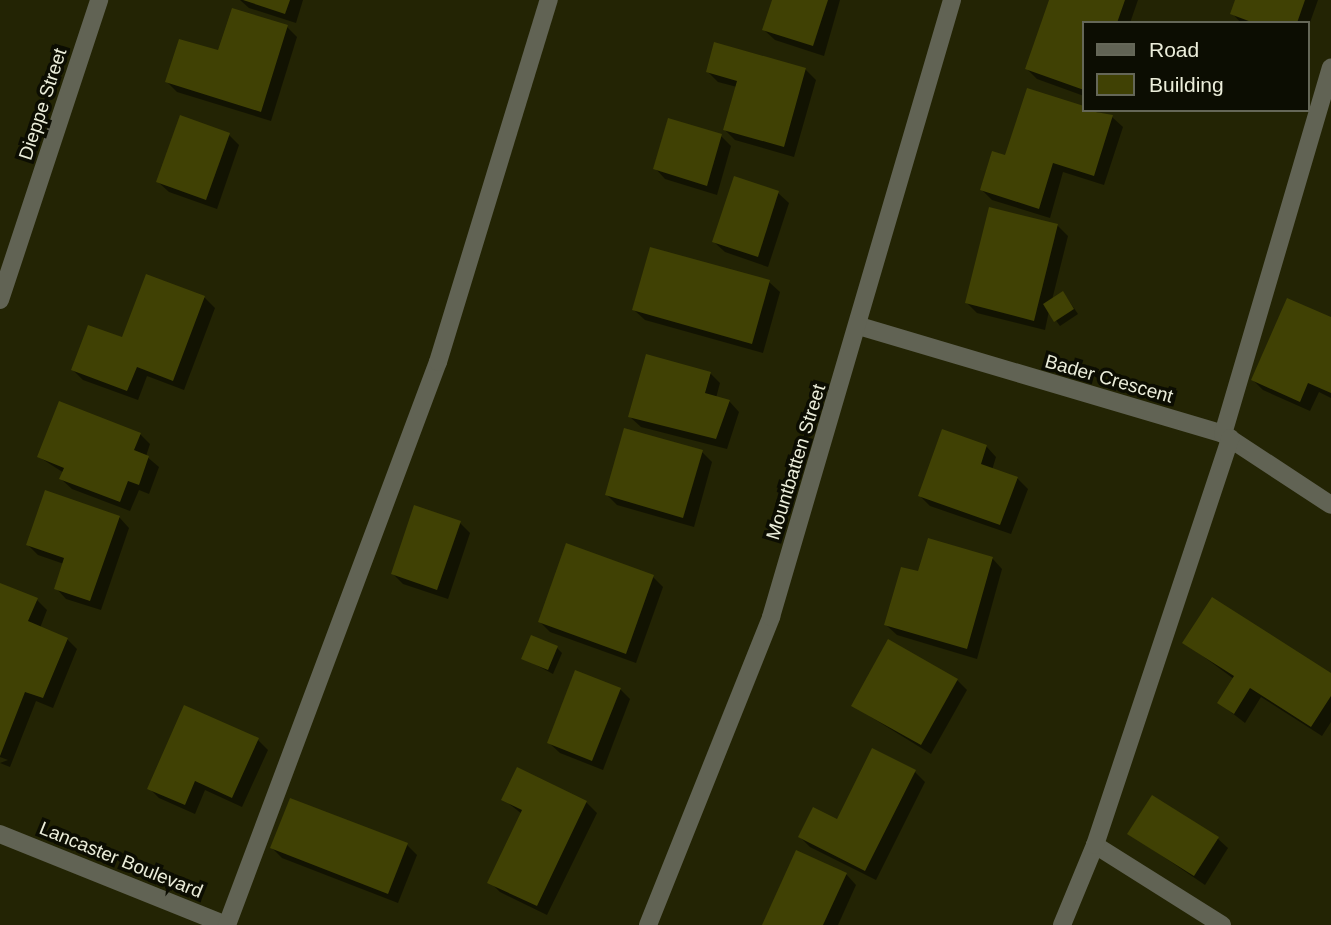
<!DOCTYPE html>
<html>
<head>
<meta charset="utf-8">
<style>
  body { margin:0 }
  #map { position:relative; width:1331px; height:925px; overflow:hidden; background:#232404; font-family:Arial,sans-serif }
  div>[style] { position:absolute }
  .shadow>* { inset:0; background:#0007 }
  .building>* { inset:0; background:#404104 }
  .minor>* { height:18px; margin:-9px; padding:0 9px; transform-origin:9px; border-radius:9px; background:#616354 }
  span { translate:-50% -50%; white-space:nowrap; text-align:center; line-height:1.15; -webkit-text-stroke:7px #0c0d02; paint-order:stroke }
  .street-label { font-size:19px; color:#ebedda }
  .legend { position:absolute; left:1082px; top:21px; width:228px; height:91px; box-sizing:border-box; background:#0c0d02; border:2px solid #656758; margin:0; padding:9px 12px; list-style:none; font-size:21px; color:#ebedda }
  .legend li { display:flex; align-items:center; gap:14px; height:35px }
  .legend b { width:35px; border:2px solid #656758 }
</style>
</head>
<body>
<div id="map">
  <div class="shadow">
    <i style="clip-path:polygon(240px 0,303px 0,296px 23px,249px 8px)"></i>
    <i style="clip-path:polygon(774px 0,840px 0,824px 56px,775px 40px,764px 30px)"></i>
    <i style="clip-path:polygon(1051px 0,1138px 0,1130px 23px,1084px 23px,1084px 96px,1037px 79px,1027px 69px)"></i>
    <i style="clip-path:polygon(1237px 0,1318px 0,1308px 28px,1308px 23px,1241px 23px,1232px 13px)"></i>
    <i style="clip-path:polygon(287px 27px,297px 37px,271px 121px,177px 92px,167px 82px,220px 52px)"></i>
    <i style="clip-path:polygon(805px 69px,816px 80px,794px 157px,735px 140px,725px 130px,737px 87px,718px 82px,708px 72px)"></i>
    <i style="clip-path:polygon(1028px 90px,1112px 117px,1123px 127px,1104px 185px,1063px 172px,1050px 218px,992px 200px,982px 190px,1006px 157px)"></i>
    <i style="clip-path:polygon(229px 135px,239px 145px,217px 209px,169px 192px,158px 182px)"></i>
    <i style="clip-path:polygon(721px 136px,731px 146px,717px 195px,665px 179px,655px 168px)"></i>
    <i style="clip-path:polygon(778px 193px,789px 203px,768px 267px,725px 252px,714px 242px)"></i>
    <i style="clip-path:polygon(1057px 225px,1068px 236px,1052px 300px,1067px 298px,1078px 314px,1060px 326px,1049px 311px,1045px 330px,977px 313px,967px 303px)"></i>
    <i style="clip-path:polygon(147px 276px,205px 298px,215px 308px,184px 390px,147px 376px,138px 400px,83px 380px,73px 370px,123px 339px)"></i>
    <i style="clip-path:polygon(769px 282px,780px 292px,763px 353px,645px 320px,634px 310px)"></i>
    <i style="clip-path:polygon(1331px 319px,1331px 398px,1319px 392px,1310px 411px,1263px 390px,1253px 380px)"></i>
    <i style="clip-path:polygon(710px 373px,720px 383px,716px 398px,729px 401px,739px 412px,727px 449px,641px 427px,630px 417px)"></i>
    <i style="clip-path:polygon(140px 434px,150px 444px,146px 456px,159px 467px,149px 494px,139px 490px,130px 511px,72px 489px,61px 479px,64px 473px,39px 457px)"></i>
    <i style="clip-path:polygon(986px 446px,996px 457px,992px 470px,1017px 478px,1028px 489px,1011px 534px,930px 506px,920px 496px)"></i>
    <i style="clip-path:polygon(702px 452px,712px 462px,694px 527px,617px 505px,607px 495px)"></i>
    <i style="clip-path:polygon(119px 517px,129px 528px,101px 610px,66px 599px,56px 588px,64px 564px,38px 555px,28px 545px)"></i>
    <i style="clip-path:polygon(460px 523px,470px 533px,448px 599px,403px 584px,393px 574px)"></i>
    <i style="clip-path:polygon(992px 558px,1002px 569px,977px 659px,897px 635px,886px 625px,919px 574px)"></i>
    <i style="clip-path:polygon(653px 577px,663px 587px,636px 663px,550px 632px,540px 622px)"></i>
    <i style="clip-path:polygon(0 585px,37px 600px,47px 610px,40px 628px,67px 639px,77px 649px,53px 708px,36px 701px,10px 767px,0 763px,8px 760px,0 757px)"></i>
    <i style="clip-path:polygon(1185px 643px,1331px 675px,1331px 722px,1322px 736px,1261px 697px,1245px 723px,1219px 703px,1234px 679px)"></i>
    <i style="clip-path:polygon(557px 648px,562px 653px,553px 674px,523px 658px)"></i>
    <i style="clip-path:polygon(957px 680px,967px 690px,931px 754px,853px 706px)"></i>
    <i style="clip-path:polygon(620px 689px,630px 699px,603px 770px,560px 753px,549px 743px)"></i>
    <i style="clip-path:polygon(258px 740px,268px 750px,242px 807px,205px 790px,195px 814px,159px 798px,149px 788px)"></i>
    <i style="clip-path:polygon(915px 772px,925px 782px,876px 880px,810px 847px,800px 837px,837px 821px)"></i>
    <i style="clip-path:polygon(503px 799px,586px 802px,597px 813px,547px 915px,500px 892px,490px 882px,522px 814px)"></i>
    <i style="clip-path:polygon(1130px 834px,1217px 838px,1228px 848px,1205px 885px)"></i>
    <i style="clip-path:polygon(407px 845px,417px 855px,398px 903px,282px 858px,272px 848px)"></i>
    <i style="clip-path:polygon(846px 874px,856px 885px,838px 925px,764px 925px)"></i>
  </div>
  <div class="building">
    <i style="clip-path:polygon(243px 0,290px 0,285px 14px)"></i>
    <i style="clip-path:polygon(772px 0,828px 0,813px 46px,762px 30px)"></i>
    <i style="clip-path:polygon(1049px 0,1125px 0,1117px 23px,1084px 23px,1084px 90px,1025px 69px)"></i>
    <i style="clip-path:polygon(1235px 0,1305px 0,1297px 23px,1254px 23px,1230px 14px)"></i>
    <i style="clip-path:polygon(232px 8px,288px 25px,261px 112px,165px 82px,179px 39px,218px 50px)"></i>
    <i style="clip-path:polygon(714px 42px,806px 68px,784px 147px,723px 130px,737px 81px,706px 72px)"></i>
    <i style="clip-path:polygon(1027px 88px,1084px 106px,1084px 110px,1113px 115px,1094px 176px,1053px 163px,1039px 209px,980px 190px,992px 151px,1005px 155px)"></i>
    <i style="clip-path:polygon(180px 115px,230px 133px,206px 200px,156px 182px)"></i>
    <i style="clip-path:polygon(668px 118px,722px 134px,707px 186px,653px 169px)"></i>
    <i style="clip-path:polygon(734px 176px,779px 191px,758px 257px,712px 242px)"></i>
    <i style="clip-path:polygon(989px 207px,1058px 224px,1034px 321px,965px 303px)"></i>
    <i style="clip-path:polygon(650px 247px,770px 280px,752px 344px,632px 310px)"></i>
    <i style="clip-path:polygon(146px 274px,205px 296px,173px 381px,137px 367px,127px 391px,71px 370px,88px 325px,122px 337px)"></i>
    <i style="clip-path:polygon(1063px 291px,1074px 309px,1054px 322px,1043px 304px)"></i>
    <i style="clip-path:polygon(1287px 298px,1331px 317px,1331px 393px,1308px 383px,1300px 402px,1251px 380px)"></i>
    <i style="clip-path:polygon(646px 354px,711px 372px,705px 393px,730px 400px,716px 439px,628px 417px)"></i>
    <i style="clip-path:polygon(59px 401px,141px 433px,134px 450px,149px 456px,139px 485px,128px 481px,120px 502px,59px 479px,64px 468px,37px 457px)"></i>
    <i style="clip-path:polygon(624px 428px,703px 450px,683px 518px,605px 495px)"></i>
    <i style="clip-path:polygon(942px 429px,987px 445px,981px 464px,1018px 477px,1000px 525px,918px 496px)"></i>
    <i style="clip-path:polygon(45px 490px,120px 516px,90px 601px,54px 589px,64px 558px,26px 545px)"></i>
    <i style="clip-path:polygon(414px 505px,461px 521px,437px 590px,391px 574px)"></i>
    <i style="clip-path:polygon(928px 538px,993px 557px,967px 649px,884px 625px,901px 567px,918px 571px)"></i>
    <i style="clip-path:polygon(566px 543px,654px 575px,626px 654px,538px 622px)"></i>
    <i style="clip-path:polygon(0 583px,38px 598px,28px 621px,68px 638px,43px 698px,25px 692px,0 756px)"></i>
    <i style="clip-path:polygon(1212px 597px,1331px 673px,1331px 696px,1311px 727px,1250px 688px,1234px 714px,1217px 703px,1234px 676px,1182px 643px)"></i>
    <i style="clip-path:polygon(531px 635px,558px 646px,548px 670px,521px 659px)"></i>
    <i style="clip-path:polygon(888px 639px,958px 679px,921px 745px,851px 706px)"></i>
    <i style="clip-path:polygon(575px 670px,621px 688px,592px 761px,547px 743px)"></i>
    <i style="clip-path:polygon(184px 705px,259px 738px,232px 798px,195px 781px,185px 805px,147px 789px)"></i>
    <i style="clip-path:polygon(872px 748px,916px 770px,865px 871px,798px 837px,813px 807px,837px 819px)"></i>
    <i style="clip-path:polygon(517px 767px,587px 801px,537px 906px,487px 883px,522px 810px,501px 800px)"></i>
    <i style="clip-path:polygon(1152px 795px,1219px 837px,1194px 876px,1127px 834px)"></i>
    <i style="clip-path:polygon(290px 798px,408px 843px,388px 894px,270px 848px)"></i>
    <i style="clip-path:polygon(796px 850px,847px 873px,823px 925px,762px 925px)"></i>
  </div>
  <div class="minor">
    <i style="left:0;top:300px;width:316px;rotate:-71.7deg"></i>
    <i style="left:859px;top:326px;width:380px;rotate:16.5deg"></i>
    <i style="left:1223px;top:434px;width:129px;rotate:33.3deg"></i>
    <i style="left:1223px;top:434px;width:382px;rotate:-73.6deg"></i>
    <i style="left:0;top:834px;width:244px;rotate:21.9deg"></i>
    <i style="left:1095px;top:845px;width:150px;rotate:32.2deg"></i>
    <i style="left:227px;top:925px;width:601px;rotate:-69.46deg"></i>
    <i style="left:438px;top:362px;width:379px;rotate:-73deg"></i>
    <i style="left:648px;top:925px;width:332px;rotate:-68.2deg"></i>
    <i style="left:771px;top:617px;width:643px;rotate:-73.65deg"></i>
    <i style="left:1062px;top:925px;width:87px;rotate:-67.6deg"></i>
    <i style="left:1095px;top:845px;width:429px;rotate:-71.6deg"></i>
  </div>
  <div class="street-label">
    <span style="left:43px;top:104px;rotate:-72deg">Dieppe Street</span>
    <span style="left:1109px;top:379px;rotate:16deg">Bader Crescent</span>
    <span style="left:796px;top:462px;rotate:-73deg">Mountbatten Street</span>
    <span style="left:121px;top:860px;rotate:22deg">Lancaster Boulevard</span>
  </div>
  <ul class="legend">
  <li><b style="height:9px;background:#616354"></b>Road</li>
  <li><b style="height:19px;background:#404104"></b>Building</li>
  </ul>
</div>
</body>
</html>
